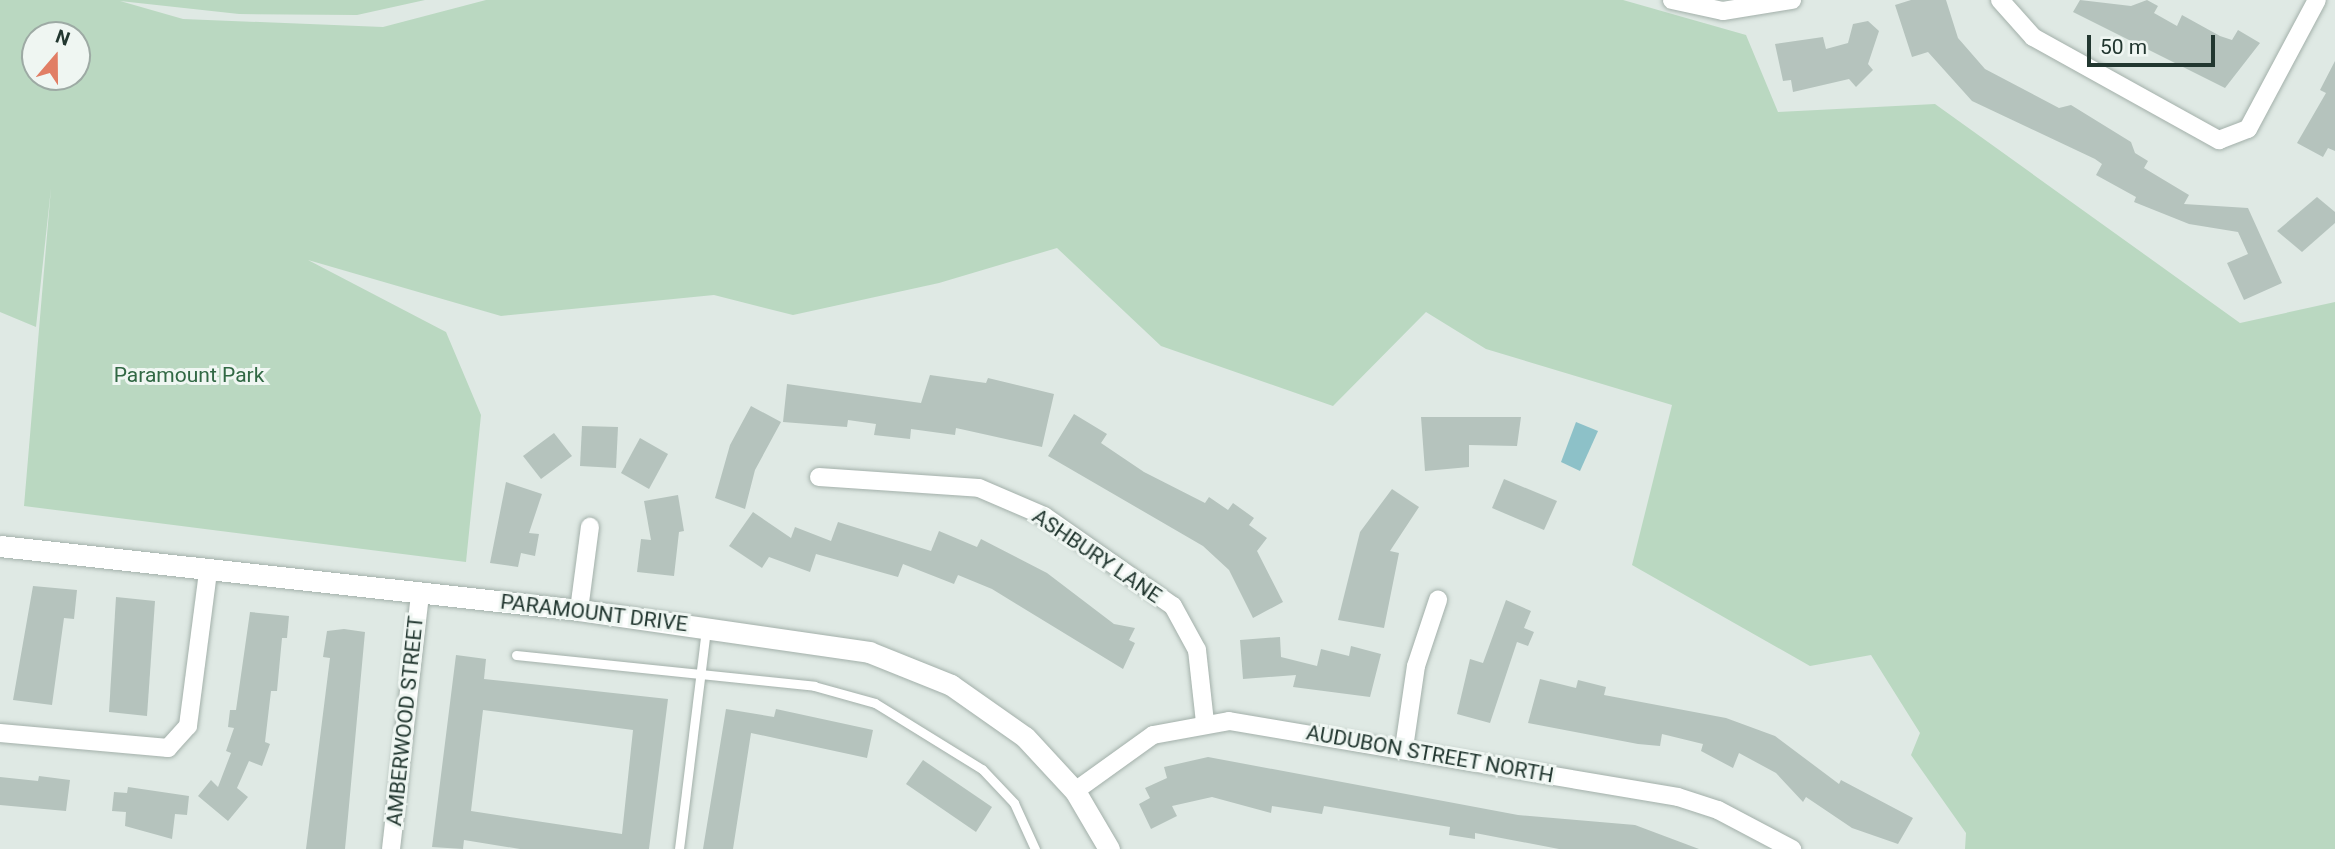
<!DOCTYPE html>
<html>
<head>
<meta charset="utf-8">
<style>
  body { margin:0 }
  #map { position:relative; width:2335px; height:849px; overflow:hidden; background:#dfe9e4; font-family:Roboto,sans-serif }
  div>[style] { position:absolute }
  .green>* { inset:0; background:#bad8c1 }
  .water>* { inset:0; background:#8dc1c8 }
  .building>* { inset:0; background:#b5c3bd }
  .roads { filter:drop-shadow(0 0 2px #a3b0aa) drop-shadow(0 0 2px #a3b0aa) }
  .lane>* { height:9px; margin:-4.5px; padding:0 4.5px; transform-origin:4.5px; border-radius:4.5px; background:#fff }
  .street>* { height:18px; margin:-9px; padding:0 9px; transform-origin:9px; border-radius:9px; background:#fff }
  .secondary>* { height:21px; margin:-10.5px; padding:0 10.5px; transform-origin:10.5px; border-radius:10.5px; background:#fff }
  span { translate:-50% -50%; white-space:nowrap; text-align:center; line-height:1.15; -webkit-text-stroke:6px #eff6f2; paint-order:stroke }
  .park-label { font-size:21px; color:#316844 }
  .street-label { font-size:21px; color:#223730 }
  .north { position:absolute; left:21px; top:21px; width:70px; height:70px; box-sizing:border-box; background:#eff6f2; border:2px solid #9daaa4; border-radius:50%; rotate:20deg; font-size:19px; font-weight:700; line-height:28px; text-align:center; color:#223730 }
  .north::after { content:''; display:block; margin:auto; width:24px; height:32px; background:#e17e65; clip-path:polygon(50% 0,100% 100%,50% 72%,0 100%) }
  .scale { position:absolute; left:2087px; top:35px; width:128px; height:32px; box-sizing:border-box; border:4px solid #223730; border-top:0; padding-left:9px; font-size:21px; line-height:24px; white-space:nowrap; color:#223730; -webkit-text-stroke:5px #eff6f2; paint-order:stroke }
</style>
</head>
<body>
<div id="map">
  <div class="green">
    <i style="clip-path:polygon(evenodd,0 0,425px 0,357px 15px,239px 14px,120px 1px,183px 19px,383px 27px,486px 0,1623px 0,1746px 35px,1778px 112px,1935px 104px,2240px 323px,2335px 302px,2335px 849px,1965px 849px,1966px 833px,1911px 755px,1920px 733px,1871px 655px,1810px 666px,1632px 565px,1672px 405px,1486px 349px,1426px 312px,1333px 406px,1161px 346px,1057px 248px,939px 283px,793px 315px,714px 295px,501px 316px,308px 260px,446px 332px,481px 415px,466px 562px,24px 506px,51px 188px,36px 327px,0 312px,0 0,35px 35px,77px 35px,77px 77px,35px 77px,35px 35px)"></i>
  </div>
  <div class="water">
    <i style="clip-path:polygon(1576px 422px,1598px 431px,1580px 471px,1561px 462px)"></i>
  </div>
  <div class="building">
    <i style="clip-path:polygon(1911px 0,1946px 0,1958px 38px,1985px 69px,2059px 108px,2071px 105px,2131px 142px,2135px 153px,2148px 161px,2144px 168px,2189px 195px,2184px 204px,2248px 208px,2282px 283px,2244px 300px,2227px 263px,2248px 254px,2238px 232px,2189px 224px,2134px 202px,2136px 197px,2096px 175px,2102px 164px,2095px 159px,1972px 101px,1928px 52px,1912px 57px,1895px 5px)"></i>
    <i style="clip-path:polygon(2080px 0,2131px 6px,2147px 0,2158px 6px,2154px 13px,2177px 26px,2182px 15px,2220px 36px,2232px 40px,2238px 30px,2260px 43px,2225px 88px,2073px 12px)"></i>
    <i style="clip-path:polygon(1868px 21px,1879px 31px,1868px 64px,1873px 70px,1856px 87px,1849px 79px,1793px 92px,1791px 80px,1783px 81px,1775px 44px,1823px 37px,1826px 49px,1848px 43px,1853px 24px)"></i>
    <i style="clip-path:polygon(2335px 61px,2335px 151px,2328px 148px,2323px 157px,2297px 143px,2326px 93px,2320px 90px)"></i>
    <i style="clip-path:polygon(2317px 197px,2335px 212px,2335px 223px,2302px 252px,2277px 231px)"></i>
    <i style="clip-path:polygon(930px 375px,986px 383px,988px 378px,1054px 394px,1042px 447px,956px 428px,955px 435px,911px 429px,910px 439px,874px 435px,876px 424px,848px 420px,847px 427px,783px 422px,787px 384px,921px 403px)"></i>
    <i style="clip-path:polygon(751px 406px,781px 422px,755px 470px,745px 509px,715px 498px,730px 445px)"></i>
    <i style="clip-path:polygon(1074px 414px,1107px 434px,1101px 443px,1144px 472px,1205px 503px,1209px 497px,1228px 510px,1233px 503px,1254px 518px,1249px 525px,1267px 538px,1257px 551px,1283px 602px,1253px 618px,1229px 570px,1203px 546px,1048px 456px)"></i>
    <i style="clip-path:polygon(1421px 417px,1521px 417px,1517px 446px,1469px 445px,1469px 467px,1425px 471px)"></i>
    <i style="clip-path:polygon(582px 426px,618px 427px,616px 468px,580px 466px)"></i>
    <i style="clip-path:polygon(554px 433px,572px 456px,541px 479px,523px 456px)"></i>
    <i style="clip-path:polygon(640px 438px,668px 454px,649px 489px,621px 473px)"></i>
    <i style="clip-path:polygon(1504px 479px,1557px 501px,1544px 530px,1492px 508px)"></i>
    <i style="clip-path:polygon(506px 482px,542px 494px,529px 533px,539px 534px,535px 556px,521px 553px,518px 567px,490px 563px)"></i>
    <i style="clip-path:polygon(1392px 489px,1419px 507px,1390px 551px,1399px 553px,1384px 628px,1338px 620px,1360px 532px)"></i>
    <i style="clip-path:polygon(678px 495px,684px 531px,679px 532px,674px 576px,637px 572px,641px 539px,651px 540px,644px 501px)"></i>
    <i style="clip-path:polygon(753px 512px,791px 538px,795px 527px,831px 541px,838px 522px,931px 551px,939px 531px,977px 547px,981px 539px,1047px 573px,1114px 624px,1135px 628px,1129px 640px,1135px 643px,1123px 669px,992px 589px,958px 575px,954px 584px,903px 564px,898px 577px,816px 554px,810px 572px,769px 557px,762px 568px,729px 546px)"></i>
    <i style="clip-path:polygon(33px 586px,77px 590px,74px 619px,64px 618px,52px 705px,13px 700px)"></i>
    <i style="clip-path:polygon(116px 597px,155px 601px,147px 716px,109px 712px)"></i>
    <i style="clip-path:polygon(1506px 600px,1531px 611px,1524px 628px,1534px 632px,1528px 646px,1517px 642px,1490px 723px,1457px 714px,1470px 659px,1483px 663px)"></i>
    <i style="clip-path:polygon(250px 612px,289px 616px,287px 638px,282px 638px,277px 691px,271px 691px,265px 742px,270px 744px,262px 766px,249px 761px,237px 788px,248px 797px,228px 821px,198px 796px,211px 780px,218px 787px,231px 753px,226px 751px,234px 728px,228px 727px,230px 710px,236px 710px)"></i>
    <i style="clip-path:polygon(344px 629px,365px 632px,345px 849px,306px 849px,330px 658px,323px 657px,327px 631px)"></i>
    <i style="clip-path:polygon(1280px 637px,1281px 657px,1317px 666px,1321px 649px,1349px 656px,1351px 646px,1381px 654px,1370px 697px,1293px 687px,1296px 675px,1243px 679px,1240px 640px)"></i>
    <i style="clip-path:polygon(evenodd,456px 655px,486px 659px,484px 679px,668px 699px,649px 849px,520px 849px,464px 840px,463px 849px,432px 847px,456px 655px,483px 710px,633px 730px,622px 834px,471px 811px,483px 710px)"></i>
    <i style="clip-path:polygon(1540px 679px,1576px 688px,1578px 680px,1606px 687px,1604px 695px,1726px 718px,1775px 736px,1839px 784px,1841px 780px,1913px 818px,1898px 844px,1852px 828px,1806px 797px,1803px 802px,1776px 773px,1739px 753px,1733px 768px,1701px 751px,1703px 744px,1662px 734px,1660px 746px,1638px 744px,1528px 723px)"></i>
    <i style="clip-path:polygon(726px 709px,774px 717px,776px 709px,873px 730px,867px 758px,751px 733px,733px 849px,703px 849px)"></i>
    <i style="clip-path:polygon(1208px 757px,1518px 815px,1635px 825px,1699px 849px,1559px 849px,1475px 833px,1475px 839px,1449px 835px,1450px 827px,1324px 806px,1322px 814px,1272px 806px,1271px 813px,1212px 797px,1172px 806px,1177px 816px,1151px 829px,1139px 804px,1150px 798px,1145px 788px,1167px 778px,1164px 767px)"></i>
    <i style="clip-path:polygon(923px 760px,992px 807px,976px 832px,906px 784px)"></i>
    <i style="clip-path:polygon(39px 776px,70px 780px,66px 811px,0 805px,0 777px,38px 781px)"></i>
    <i style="clip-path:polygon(128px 787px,189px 796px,187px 815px,175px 814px,172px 839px,125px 826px,126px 812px,112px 811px,114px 792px,127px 793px)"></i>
  </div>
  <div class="roads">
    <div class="lane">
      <i style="left:516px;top:655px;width:300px;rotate:5.9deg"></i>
      <i style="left:814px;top:686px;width:63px;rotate:15.6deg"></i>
      <i style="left:875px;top:703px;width:126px;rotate:31.7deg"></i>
      <i style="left:982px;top:769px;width:47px;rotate:46.7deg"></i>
      <i style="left:1014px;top:803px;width:51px;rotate:65.5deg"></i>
      <i style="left:679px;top:849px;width:223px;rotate:-83deg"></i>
    </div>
    <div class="street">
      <i style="left:1672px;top:0;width:52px;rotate:12.2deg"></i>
      <i style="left:1723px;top:11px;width:70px;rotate:-9.1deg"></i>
      <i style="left:2000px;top:0;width:50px;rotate:48.3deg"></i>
      <i style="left:2033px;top:37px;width:213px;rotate:29deg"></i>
      <i style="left:2219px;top:140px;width:31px;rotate:-21deg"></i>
      <i style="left:2248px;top:129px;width:146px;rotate:-61.9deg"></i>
      <i style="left:819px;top:477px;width:160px;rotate:3.9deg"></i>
      <i style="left:979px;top:488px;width:71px;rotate:23.3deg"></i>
      <i style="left:1044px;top:516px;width:157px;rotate:34.9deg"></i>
      <i style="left:1173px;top:606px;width:50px;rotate:61.4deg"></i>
      <i style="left:1197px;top:650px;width:72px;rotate:83.7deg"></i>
      <i style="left:579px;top:610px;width:84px;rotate:-82.5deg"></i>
      <i style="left:0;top:733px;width:169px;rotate:5.1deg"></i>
      <i style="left:168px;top:748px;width:30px;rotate:-48deg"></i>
      <i style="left:188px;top:726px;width:156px;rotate:-82.6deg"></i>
      <i style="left:1404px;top:748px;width:83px;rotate:-81.7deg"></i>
      <i style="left:1416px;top:666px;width:70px;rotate:-71.6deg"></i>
      <i style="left:1075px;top:791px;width:96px;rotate:-35.7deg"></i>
      <i style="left:1153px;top:735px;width:77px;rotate:-10.4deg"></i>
      <i style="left:1229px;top:721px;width:455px;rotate:9.6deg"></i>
      <i style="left:1678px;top:797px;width:42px;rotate:18deg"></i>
      <i style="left:1718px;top:810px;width:84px;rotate:27.8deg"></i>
      <i style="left:391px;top:849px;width:257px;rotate:-83.5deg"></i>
    </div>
    <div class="secondary">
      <i style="left:0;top:546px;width:583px;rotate:6.31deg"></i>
      <i style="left:579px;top:610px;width:293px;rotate:8.2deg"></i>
      <i style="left:869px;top:652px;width:88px;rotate:21.9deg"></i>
      <i style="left:951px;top:685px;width:90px;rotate:35.1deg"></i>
      <i style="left:1025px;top:737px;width:74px;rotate:47.2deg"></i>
      <i style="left:1075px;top:791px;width:67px;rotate:59.6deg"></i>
    </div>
  </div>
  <div class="park-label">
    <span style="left:189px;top:375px">Paramount Park</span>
  </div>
  <div class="street-label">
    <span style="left:1097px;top:556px;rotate:34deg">ASHBURY LANE</span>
    <span style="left:594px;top:613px;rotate:7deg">PARAMOUNT DRIVE</span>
    <span style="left:405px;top:721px;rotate:-84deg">AMBERWOOD STREET</span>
    <span style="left:1430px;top:754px;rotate:10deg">AUDUBON STREET NORTH</span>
  </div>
  <div class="north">N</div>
  <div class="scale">50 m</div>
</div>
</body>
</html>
